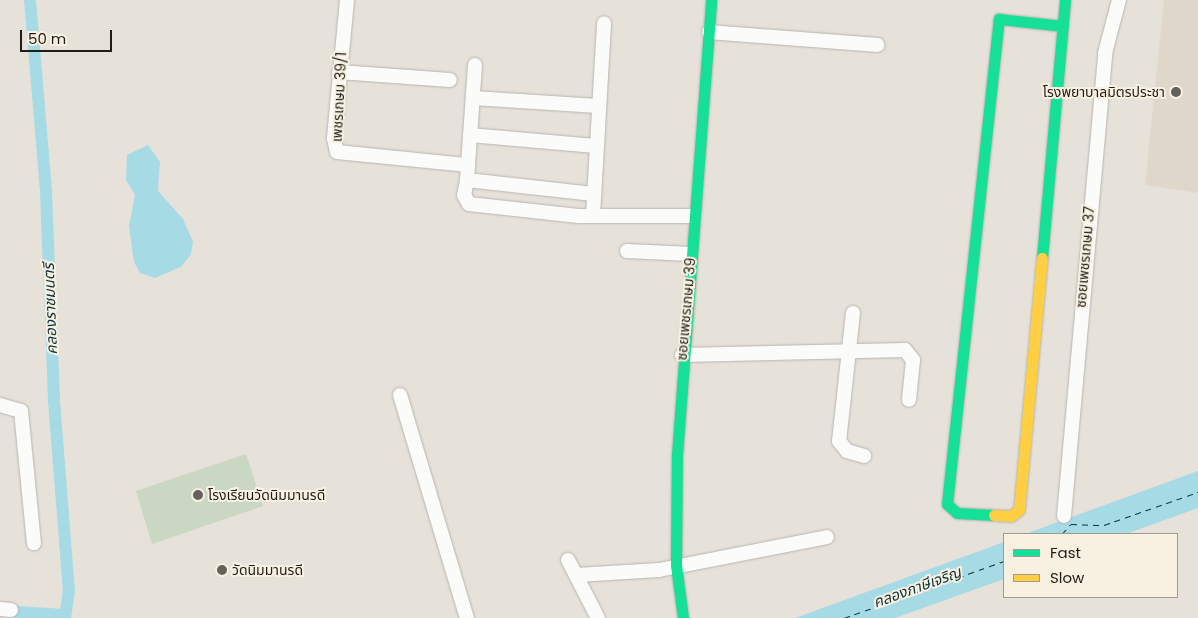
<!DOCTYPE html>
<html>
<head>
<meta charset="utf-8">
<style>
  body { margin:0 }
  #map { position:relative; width:1198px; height:618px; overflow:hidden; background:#e6e2da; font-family:Poppins,"Noto Sans Thai",sans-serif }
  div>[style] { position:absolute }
  .built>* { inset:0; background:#dfd7c9 }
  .green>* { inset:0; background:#c9d7c3 }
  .water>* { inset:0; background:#a6dae5 }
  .canal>* { height:12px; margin:-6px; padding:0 6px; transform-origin:6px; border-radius:6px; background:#a6dae5 }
  .ferry>* { height:1px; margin-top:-0.5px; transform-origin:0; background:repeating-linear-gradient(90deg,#0b323a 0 6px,transparent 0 11px) }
  .roads { filter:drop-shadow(0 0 1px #b8b5af) drop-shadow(0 0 1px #b8b5af) }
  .street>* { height:14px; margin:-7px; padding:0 7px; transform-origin:7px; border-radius:7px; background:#fbfbf9 }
  .fast>* { height:11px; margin:-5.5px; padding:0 5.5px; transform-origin:5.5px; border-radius:5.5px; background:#16e098 }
  .slow>* { height:11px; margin:-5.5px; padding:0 5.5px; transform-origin:5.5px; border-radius:5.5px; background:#ffcf43 }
  .dots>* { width:14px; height:14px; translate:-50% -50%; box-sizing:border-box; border:2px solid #f8f1e2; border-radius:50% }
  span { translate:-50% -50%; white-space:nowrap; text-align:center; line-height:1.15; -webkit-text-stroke:4px #f8f1e2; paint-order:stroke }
  .poi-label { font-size:14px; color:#1f1d18 }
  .right { translate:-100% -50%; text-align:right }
  .left { translate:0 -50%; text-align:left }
  .street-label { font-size:14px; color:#1f1d18 }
  .water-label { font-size:15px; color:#0b323a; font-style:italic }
  .legend { position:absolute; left:1003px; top:533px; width:175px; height:65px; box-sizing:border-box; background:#f8f1e2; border:1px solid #a19c91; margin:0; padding:6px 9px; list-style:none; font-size:15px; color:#1f1d18 }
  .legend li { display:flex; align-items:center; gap:10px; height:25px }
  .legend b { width:25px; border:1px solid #a19c91 }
  .scale { position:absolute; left:20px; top:30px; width:92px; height:22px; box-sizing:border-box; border:2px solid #1f1d18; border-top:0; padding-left:6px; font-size:15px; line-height:18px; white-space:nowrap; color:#1f1d18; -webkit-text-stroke:4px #f8f1e2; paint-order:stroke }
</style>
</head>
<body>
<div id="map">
  <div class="built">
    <i style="clip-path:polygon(1164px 0,1198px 0,1198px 193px,1145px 185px)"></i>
  </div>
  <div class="green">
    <i style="clip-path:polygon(246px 454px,263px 506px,152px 544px,136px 491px)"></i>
  </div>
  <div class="water">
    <i style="clip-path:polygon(148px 145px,160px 162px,158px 191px,183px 219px,193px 242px,191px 254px,181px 267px,155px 278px,140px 273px,134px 262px,129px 226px,135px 195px,126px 180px,127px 155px)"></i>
    <i style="clip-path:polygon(1198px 471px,1198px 508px,1126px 534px,1025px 534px)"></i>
    <i style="clip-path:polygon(1004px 542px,1004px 579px,895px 618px,795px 618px)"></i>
  </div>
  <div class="canal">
    <i style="left:30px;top:0;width:192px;rotate:85.2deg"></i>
    <i style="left:46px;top:191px;width:210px;rotate:87.8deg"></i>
    <i style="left:54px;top:401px;width:190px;rotate:85.5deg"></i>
    <i style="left:69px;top:590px;width:28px;rotate:98deg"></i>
    <i style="left:2px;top:611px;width:62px;rotate:3.7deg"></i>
  </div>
  <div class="ferry">
    <i style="left:1062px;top:534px;width:13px;rotate:-48deg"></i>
    <i style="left:1071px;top:524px;width:33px;rotate:2deg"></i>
    <i style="left:1104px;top:525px;width:100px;rotate:-19.3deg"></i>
    <i style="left:844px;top:618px;width:170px;rotate:-19.6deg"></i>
  </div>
  <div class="roads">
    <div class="street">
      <i style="left:347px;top:0;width:139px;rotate:95.4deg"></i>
      <i style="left:334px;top:138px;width:14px;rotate:78deg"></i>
      <i style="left:337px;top:152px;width:132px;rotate:5.7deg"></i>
      <i style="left:709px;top:32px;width:169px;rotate:4.4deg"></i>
      <i style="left:475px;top:65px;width:115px;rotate:94deg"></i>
      <i style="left:467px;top:180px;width:127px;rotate:6.3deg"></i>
      <i style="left:339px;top:72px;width:111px;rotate:4.1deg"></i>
      <i style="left:473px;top:98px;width:125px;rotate:3.7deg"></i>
      <i style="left:470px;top:135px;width:126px;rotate:5deg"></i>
      <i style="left:467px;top:180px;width:15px;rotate:101deg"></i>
      <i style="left:464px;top:195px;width:10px;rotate:61deg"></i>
      <i style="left:469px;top:204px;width:110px;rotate:6.3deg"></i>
      <i style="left:578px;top:216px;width:116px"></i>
      <i style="left:593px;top:215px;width:192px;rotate:-86.7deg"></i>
      <i style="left:627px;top:251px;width:64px;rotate:2.7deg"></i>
      <i style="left:853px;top:313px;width:129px;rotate:96.2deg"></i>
      <i style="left:839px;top:441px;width:13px;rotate:51deg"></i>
      <i style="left:847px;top:451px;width:18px;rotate:16deg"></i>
      <i style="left:682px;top:355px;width:223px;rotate:-1.3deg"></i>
      <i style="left:905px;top:350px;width:13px;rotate:51deg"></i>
      <i style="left:913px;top:360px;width:40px;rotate:95.7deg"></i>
      <i style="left:400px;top:395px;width:233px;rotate:73.3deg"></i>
      <i style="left:0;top:405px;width:22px;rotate:16deg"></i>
      <i style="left:21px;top:411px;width:133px;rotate:84.4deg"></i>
      <i style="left:1064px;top:516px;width:465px;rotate:-84.9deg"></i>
      <i style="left:1105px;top:53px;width:55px;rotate:-75.2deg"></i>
      <i style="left:568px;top:560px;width:65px;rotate:62.7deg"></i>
      <i style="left:577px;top:575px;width:82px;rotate:-3.5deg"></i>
      <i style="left:659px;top:570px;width:171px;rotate:-11.1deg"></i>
      <i style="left:0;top:609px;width:11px;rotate:5deg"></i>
    </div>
    <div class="fast">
      <i style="left:1042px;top:258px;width:259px;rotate:-84.9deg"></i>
      <i style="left:994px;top:515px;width:37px;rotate:-177deg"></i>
      <i style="left:957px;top:513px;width:13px;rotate:-138deg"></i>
      <i style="left:947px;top:504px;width:488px;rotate:-83.9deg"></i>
      <i style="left:999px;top:19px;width:64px;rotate:6.2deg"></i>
      <i style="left:683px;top:618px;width:53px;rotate:-97.5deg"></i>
      <i style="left:676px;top:565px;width:110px;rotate:-89.5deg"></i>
      <i style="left:677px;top:455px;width:456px;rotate:-85.7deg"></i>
    </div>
    <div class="slow">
      <i style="left:994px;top:515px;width:17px;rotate:3deg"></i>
      <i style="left:1011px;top:516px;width:10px;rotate:-37deg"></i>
      <i style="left:1019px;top:510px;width:253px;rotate:-84.8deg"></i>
    </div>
  </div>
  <div class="dots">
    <i style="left:1176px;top:92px;background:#65625c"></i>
    <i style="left:198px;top:495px;background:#65625c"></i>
    <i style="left:222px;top:570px;background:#65625c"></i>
  </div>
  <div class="poi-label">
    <span class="right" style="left:1165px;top:92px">โรงพยาบาลมิตรประชา</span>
    <span class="left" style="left:208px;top:495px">โรงเรียนวัดนิมมานรดี</span>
    <span class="left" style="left:232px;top:570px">วัดนิมมานรดี</span>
  </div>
  <div class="street-label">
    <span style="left:339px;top:97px;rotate:-87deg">เพชรเกษม 39/1</span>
    <span style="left:1085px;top:257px;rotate:-85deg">ซอยเพชรเกษม 37</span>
    <span style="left:686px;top:309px;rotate:-85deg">ซอยเพชรเกษม 39</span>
  </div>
  <div class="water-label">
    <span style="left:50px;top:309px;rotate:-92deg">คลองราชมนตรี</span>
    <span style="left:917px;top:587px;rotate:-20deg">คลองภาษีเจริญ</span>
  </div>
  <ul class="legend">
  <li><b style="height:6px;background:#16e098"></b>Fast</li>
  <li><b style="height:6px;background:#ffcf43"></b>Slow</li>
  </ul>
  <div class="scale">50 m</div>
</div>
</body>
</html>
